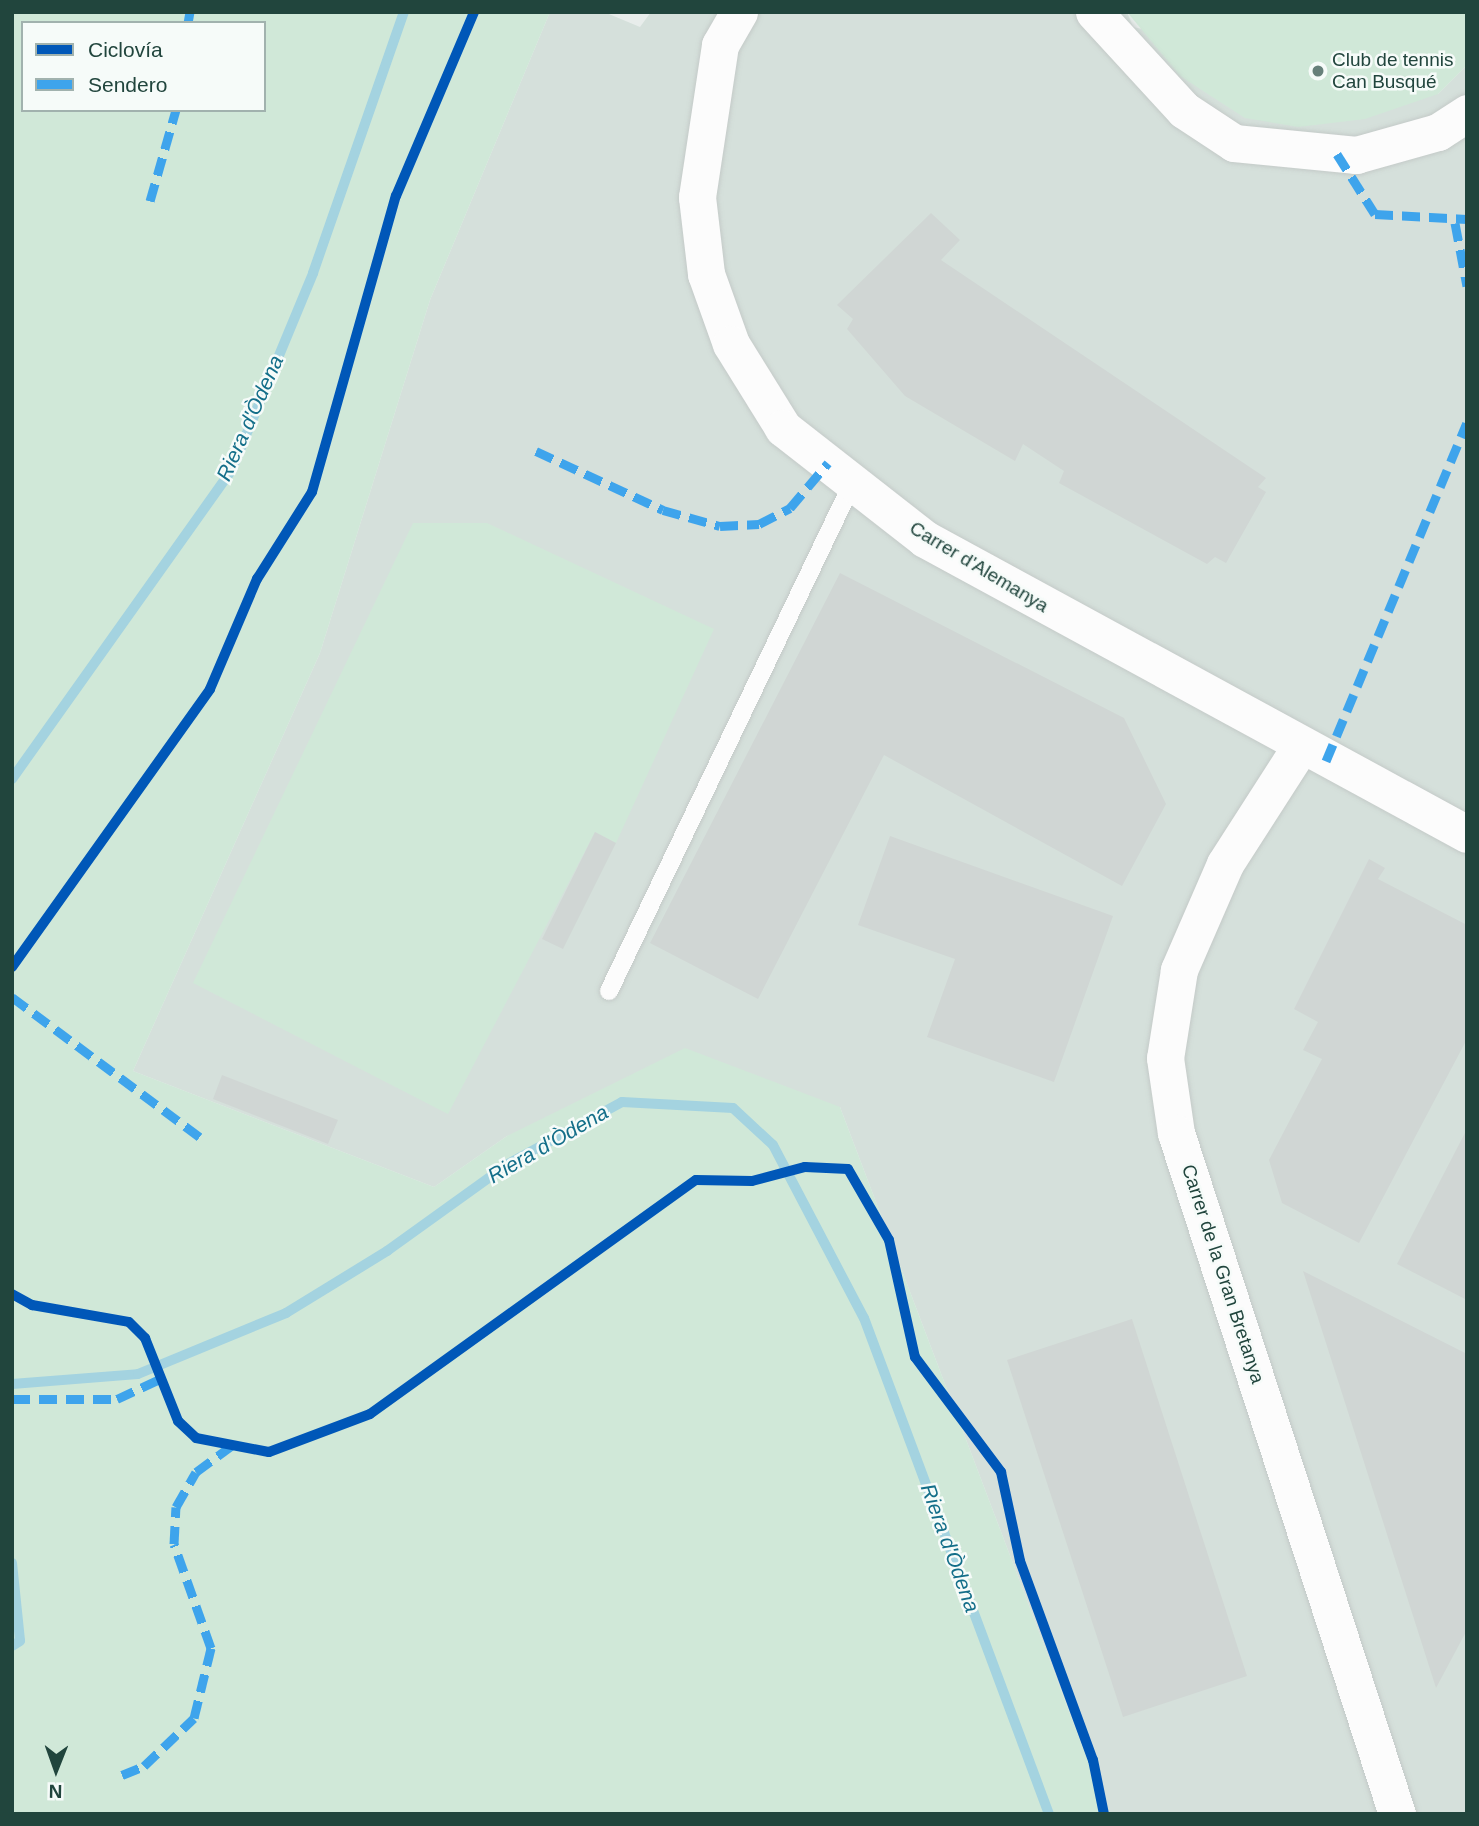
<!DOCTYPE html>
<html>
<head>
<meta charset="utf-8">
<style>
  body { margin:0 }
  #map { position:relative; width:1479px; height:1826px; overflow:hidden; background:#e8edeb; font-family:Arial,sans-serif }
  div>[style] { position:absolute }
  .built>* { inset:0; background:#d5e0db }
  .green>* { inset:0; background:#d0e8d8 }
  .stream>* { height:10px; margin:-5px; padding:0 5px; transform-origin:5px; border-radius:5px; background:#a4d3e0 }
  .building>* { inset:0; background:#d0d6d4 }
  .roads { filter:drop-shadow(0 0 2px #c4cac8) drop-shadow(0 0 2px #c4cac8) }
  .lane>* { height:18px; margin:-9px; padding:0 9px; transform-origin:9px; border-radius:9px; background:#fcfcfc }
  .street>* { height:37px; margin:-18.5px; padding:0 18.5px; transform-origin:18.5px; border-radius:18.5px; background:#fcfcfc }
  .quiet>* { height:9px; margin-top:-4.5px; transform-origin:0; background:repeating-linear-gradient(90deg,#3ea4ec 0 18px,transparent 0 27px) }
  .cycleway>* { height:10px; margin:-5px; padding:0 5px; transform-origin:5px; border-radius:5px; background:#0057b8 }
  .dots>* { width:19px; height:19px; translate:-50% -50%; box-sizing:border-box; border:4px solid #f6fbf9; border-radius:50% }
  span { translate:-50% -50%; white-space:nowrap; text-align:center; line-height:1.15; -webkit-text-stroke:5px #f6fbf9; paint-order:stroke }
  .poi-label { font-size:19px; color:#21453d }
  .left { translate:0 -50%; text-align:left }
  .street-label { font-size:19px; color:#21453d }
  .water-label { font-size:21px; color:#136e89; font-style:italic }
  .frame { position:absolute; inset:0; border:14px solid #21453d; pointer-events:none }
  .legend { position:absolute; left:21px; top:21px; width:245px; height:91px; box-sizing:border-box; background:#f6fbf9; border:2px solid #a1b2ae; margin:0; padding:9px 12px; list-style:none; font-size:21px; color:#21453d }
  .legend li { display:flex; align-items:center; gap:14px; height:35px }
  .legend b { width:35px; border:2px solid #a1b2ae }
  .north { position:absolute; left:21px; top:1735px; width:70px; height:70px; -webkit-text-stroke:5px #f6fbf9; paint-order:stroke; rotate:181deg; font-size:19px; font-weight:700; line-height:28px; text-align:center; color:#21453d }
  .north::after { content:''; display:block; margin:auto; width:24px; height:32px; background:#21453d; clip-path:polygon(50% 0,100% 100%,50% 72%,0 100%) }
</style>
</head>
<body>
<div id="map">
  <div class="built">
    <i style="clip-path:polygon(550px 12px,604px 12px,640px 27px,651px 12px,1127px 12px,1133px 27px,1438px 94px,1467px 65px,1467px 1814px,1108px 1814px,840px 1107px,507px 1136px,434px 1187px,133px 1071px,320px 653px,430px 300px)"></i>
  </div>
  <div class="green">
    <i style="clip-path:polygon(evenodd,12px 12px,550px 12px,430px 300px,320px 653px,133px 1071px,434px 1187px,507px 1136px,685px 1048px,840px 1107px,1108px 1814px,12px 1814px,12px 12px,23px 23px,264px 23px,264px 110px,23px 110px,23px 23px)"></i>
    <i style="clip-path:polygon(1127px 12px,1467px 12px,1467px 65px,1438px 94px,1365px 119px,1298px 127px,1245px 118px,1180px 76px)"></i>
    <i style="clip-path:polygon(413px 523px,487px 523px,714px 629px,616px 843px,595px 832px,448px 1114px,193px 983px)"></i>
  </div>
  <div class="stream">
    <i style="left:12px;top:779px;width:380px;rotate:-54.6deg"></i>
    <i style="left:232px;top:469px;width:212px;rotate:-67.5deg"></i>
    <i style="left:313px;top:273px;width:276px;rotate:-70.8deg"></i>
    <i style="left:12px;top:1384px;width:126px;rotate:-4.5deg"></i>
    <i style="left:138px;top:1374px;width:160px;rotate:-22.4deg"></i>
    <i style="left:286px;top:1313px;width:119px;rotate:-31.5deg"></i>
    <i style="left:387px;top:1251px;width:149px;rotate:-35.7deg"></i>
    <i style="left:508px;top:1164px;width:130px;rotate:-28.5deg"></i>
    <i style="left:622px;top:1102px;width:111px;rotate:3.1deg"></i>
    <i style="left:733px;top:1108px;width:54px;rotate:42.8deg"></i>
    <i style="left:773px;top:1145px;width:195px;rotate:62.3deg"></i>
    <i style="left:864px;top:1318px;width:529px;rotate:69.55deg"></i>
    <i style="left:12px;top:1563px;width:78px;rotate:84.1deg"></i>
    <i style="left:20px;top:1641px;width:9px;rotate:148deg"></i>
  </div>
  <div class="building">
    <i style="clip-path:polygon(931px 213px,960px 240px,941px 260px,1266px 478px,1258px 487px,1266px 492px,1226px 563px,1215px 557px,1207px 564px,1059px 483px,1064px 471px,1023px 444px,1015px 461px,905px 396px,847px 329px,853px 319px,837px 305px)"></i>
    <i style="clip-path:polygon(840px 573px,1124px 718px,1166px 804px,1122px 886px,884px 755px,758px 999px,650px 943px)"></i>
    <i style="clip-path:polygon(595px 832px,616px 843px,563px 949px,542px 939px)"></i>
    <i style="clip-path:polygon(890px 836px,1113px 916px,1054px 1082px,927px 1037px,955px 959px,858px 925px)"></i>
    <i style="clip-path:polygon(1369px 859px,1385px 868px,1378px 879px,1467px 925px,1467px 1039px,1359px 1243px,1282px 1203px,1269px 1160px,1322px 1059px,1303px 1050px,1318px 1022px,1294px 1009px)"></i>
    <i style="clip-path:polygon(222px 1075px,338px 1120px,328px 1144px,213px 1099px)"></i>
    <i style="clip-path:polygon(1467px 1129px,1467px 1300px,1397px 1264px)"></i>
    <i style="clip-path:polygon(1303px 1271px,1467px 1354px,1467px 1630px,1436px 1688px)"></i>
    <i style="clip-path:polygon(1132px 1319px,1247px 1676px,1123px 1717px,1007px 1360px)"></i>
  </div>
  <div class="roads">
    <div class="lane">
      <i style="left:609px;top:991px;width:564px;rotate:-64.39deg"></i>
    </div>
    <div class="street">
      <i style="left:739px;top:12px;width:38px;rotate:120deg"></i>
      <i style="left:720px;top:45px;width:154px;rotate:98.6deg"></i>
      <i style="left:697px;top:197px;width:78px;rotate:83.3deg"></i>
      <i style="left:706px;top:274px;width:74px;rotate:70.3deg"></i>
      <i style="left:731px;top:344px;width:99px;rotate:58.2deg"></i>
      <i style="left:783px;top:428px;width:180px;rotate:38deg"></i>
      <i style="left:925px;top:539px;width:617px;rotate:28.56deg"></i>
      <i style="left:1094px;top:12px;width:133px;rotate:47.4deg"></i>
      <i style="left:1184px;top:110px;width:60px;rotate:33.4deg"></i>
      <i style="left:1234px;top:143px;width:123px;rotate:5.6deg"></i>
      <i style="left:1356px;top:155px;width:85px;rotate:-15.7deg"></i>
      <i style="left:1438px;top:132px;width:35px;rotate:-33deg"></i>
      <i style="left:1300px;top:747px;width:139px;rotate:122.7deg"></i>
      <i style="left:1225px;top:864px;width:116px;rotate:113.5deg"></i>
      <i style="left:1179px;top:970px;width:89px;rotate:99deg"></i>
      <i style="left:1165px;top:1058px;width:76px;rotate:81.7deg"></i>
      <i style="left:1176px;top:1133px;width:716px;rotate:72.02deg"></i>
    </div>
  </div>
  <div class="quiet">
    <i style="left:188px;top:23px;width:11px;rotate:-80deg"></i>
    <i style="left:1337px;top:154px;width:71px;rotate:57.7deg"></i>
    <i style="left:1375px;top:214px;width:92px;rotate:3.1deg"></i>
    <i style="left:150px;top:201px;width:95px;rotate:-74.1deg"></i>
    <i style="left:1455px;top:223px;width:64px;rotate:79.2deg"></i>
    <i style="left:536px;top:451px;width:140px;rotate:24.9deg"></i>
    <i style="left:663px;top:510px;width:59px;rotate:15.7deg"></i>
    <i style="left:720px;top:526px;width:39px;rotate:-3deg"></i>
    <i style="left:759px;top:524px;width:35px;rotate:-27deg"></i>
    <i style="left:790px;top:508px;width:59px;rotate:-49.8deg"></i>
    <i style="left:1326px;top:761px;width:366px;rotate:-67.4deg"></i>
    <i style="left:12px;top:997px;width:234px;rotate:36.7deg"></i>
    <i style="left:12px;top:1399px;width:105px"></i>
    <i style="left:117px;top:1399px;width:50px;rotate:-25deg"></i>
    <i style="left:122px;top:1775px;width:24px;rotate:-22deg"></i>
    <i style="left:144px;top:1766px;width:69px;rotate:-43.8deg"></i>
    <i style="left:194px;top:1718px;width:72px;rotate:-76.3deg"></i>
    <i style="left:211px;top:1648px;width:110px;rotate:-109.6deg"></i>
    <i style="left:174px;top:1544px;width:37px;rotate:-87deg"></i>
    <i style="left:176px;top:1507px;width:40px;rotate:-60.3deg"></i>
    <i style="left:196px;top:1472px;width:44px;rotate:-36.6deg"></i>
  </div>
  <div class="cycleway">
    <i style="left:12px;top:967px;width:341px;rotate:-54.5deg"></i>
    <i style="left:210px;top:689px;width:120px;rotate:-66.9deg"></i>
    <i style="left:257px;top:579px;width:103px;rotate:-57.7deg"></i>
    <i style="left:312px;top:492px;width:308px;rotate:-74.2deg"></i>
    <i style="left:396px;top:196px;width:200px;rotate:-67deg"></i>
    <i style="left:12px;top:1294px;width:23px;rotate:29deg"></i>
    <i style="left:32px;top:1305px;width:98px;rotate:9.9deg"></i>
    <i style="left:129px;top:1322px;width:23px;rotate:45deg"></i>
    <i style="left:145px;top:1338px;width:89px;rotate:68.3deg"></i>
    <i style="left:178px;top:1421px;width:25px;rotate:43deg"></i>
    <i style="left:196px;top:1438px;width:74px;rotate:10.9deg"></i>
    <i style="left:269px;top:1452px;width:108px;rotate:-20.6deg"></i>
    <i style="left:370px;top:1414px;width:401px;rotate:-35.7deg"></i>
    <i style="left:696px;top:1180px;width:56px;rotate:1deg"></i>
    <i style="left:752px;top:1181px;width:55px;rotate:-14.8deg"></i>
    <i style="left:805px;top:1167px;width:43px;rotate:2.7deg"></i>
    <i style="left:848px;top:1169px;width:82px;rotate:60deg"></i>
    <i style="left:889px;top:1240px;width:120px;rotate:77.5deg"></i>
    <i style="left:915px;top:1357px;width:144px;rotate:53.2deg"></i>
    <i style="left:1001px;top:1472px;width:91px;rotate:77.9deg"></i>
    <i style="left:1020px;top:1561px;width:212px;rotate:69.9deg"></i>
    <i style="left:1093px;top:1760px;width:55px;rotate:78.5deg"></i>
  </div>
  <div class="dots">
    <i style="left:1318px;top:71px;background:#67807a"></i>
  </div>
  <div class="poi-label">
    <span class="left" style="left:1332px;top:71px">Club de tennis<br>Can Busqué</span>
  </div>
  <div class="street-label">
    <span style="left:979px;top:567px;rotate:31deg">Carrer d'Alemanya</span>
    <span style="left:1223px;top:1274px;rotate:72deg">Carrer de la Gran Bretanya</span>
  </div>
  <div class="water-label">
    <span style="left:250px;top:418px;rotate:-66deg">Riera d'Òdena</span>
    <span style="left:548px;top:1144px;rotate:-30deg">Riera d'Òdena</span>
    <span style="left:950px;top:1548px;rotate:70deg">Riera d'Òdena</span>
  </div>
  <div class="frame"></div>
  <ul class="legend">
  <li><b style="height:9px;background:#0057b8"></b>Ciclovía</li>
  <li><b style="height:9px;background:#3ea4ec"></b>Sendero</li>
  </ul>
  <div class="north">N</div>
</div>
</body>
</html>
